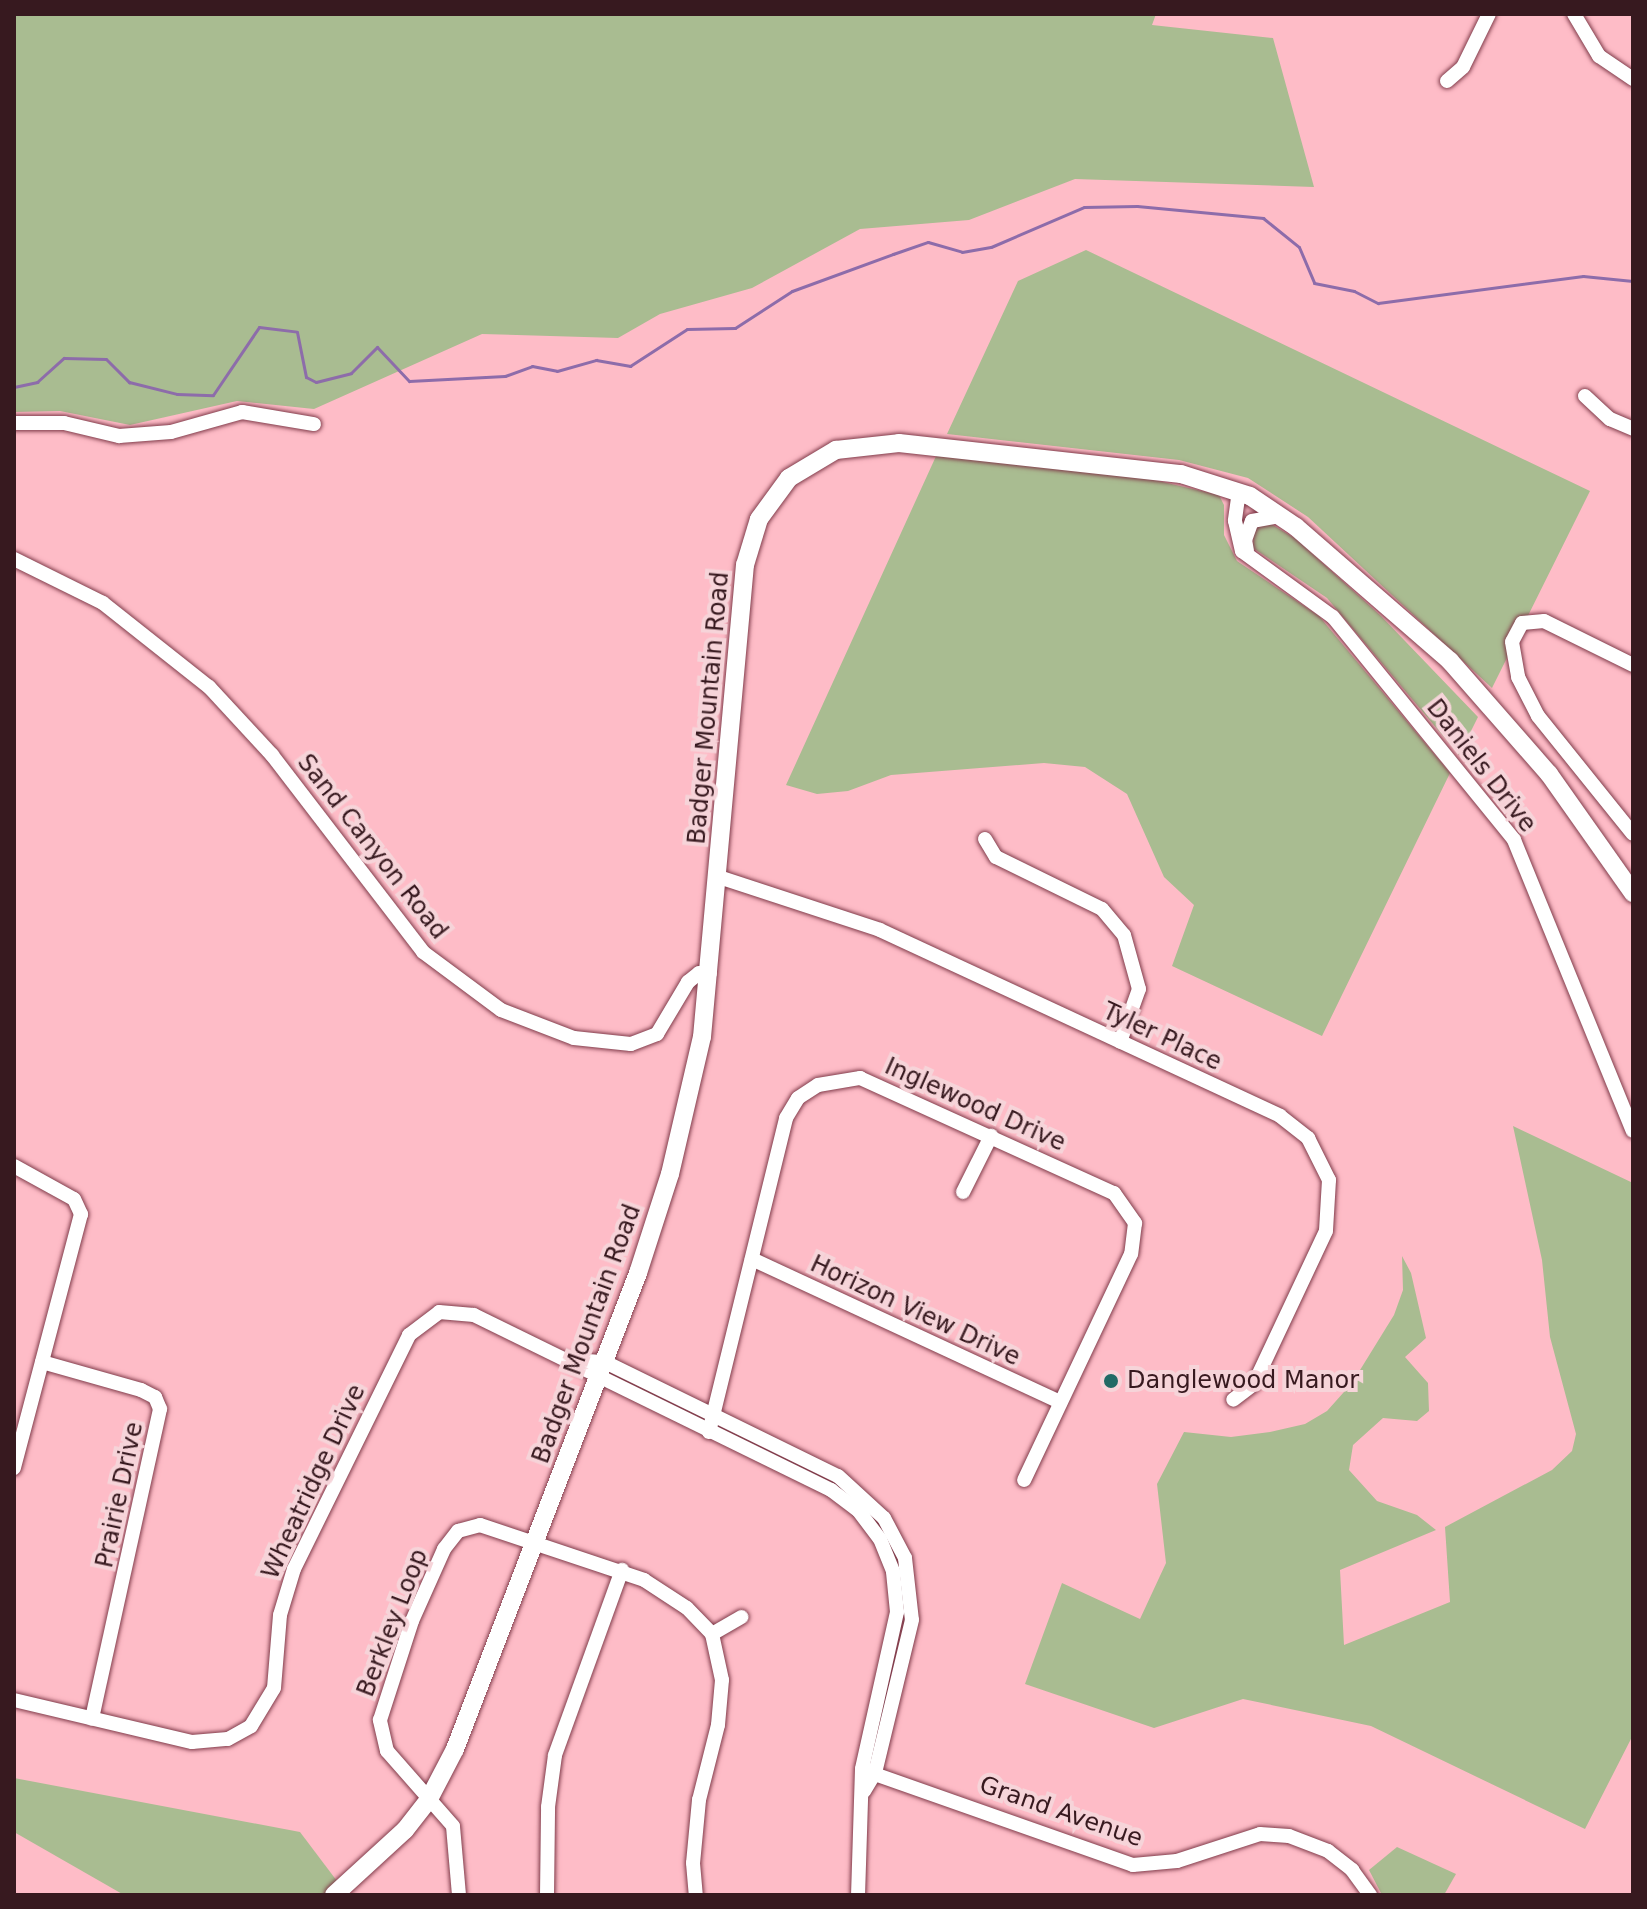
<!DOCTYPE html>
<html>
<head>
<meta charset="utf-8">
<style>
  body { margin:0 }
  #map { position:relative; width:1647px; height:1909px; overflow:hidden; background:#febcc7; font-family:"DejaVu Sans",sans-serif }
  div>[style] { position:absolute }
  .green>* { inset:0; background:#a9bc91 }
  .stream>* { height:3px; margin:-1.5px; padding:0 1.5px; transform-origin:1.5px; border-radius:1.5px; background:#8d6caa }
  .roads { filter:drop-shadow(0 0 2px #813c4b) drop-shadow(0 0 2px #813c4b) }
  .minor>* { height:14px; margin:-7px; padding:0 7px; transform-origin:7px; border-radius:7px; background:#fff }
  .major>* { height:18px; margin:-9px; padding:0 9px; transform-origin:9px; border-radius:9px; background:#fff }
  .dots>* { width:22px; height:22px; translate:-50% -50%; box-sizing:border-box; border:4px solid #f6d4d9; border-radius:50% }
  span { translate:-50% -50%; white-space:nowrap; text-align:center; line-height:1.15; -webkit-text-stroke:8px #f6d4d9; paint-order:stroke }
  .street-label { font-size:24px; color:#37191f }
  .poi-label { font-size:24px; color:#37191f }
  .left { translate:0 -50%; text-align:left }
  .frame { position:absolute; inset:0; border:16px solid #37191f; pointer-events:none }
</style>
</head>
<body>
<div id="map">
  <div class="green">
    <i style="clip-path:polygon(14px 14px,1156px 14px,1152px 25px,1273px 38px,1314px 187px,1075px 179px,969px 220px,860px 229px,752px 288px,660px 314px,618px 338px,482px 334px,314px 409px,237px 401px,130px 425px,60px 411px,14px 412px)"></i>
    <i style="clip-path:polygon(1086px 250px,1590px 491px,1492px 688px,1308px 517px,1248px 478px,1179px 460px,947px 434px,1018px 281px)"></i>
    <i style="clip-path:polygon(937px 454px,1137px 476px,1219px 495px,1224px 505px,1224px 535px,1237px 561px,1319px 616px,1450px 773px,1322px 1036px,1172px 966px,1194px 905px,1164px 877px,1127px 794px,1085px 767px,1044px 763px,891px 775px,848px 791px,817px 794px,786px 785px)"></i>
    <i style="clip-path:polygon(1268px 522px,1296px 539px,1381px 616px,1478px 717px,1459px 755px,1327px 598px,1253px 548px,1254px 527px)"></i>
    <i style="clip-path:polygon(1513px 1126px,1633px 1183px,1633px 1735px,1585px 1829px,1371px 1726px,1243px 1699px,1154px 1728px,1025px 1684px,1062px 1583px,1140px 1619px,1166px 1563px,1157px 1484px,1184px 1432px,1231px 1437px,1270px 1432px,1305px 1424px,1327px 1411px,1352px 1383px,1394px 1315px,1403px 1290px,1402px 1256px,1411px 1273px,1426px 1338px,1405px 1357px,1428px 1383px,1429px 1411px,1417px 1421px,1383px 1418px,1353px 1445px,1349px 1470px,1377px 1501px,1417px 1515px,1436px 1530px,1340px 1570px,1344px 1645px,1450px 1602px,1445px 1527px,1552px 1470px,1572px 1451px,1576px 1434px,1550px 1337px,1542px 1260px)"></i>
    <i style="clip-path:polygon(14px 1778px,300px 1832px,340px 1885px,324px 1895px,124px 1895px,14px 1832px)"></i>
    <i style="clip-path:polygon(1397px 1847px,1456px 1874px,1444px 1895px,1382px 1895px,1369px 1870px)"></i>
  </div>
  <div class="stream">
    <i style="left:14px;top:387px;width:24px;rotate:-12deg"></i>
    <i style="left:37px;top:382px;width:36px;rotate:-42deg"></i>
    <i style="left:64px;top:358px;width:42px;rotate:1.4deg"></i>
    <i style="left:106px;top:359px;width:33px;rotate:45deg"></i>
    <i style="left:129px;top:382px;width:49px;rotate:14deg"></i>
    <i style="left:177px;top:394px;width:36px;rotate:2deg"></i>
    <i style="left:213px;top:395px;width:82px;rotate:-55.9deg"></i>
    <i style="left:259px;top:327px;width:38px;rotate:7deg"></i>
    <i style="left:297px;top:332px;width:46px;rotate:78.7deg"></i>
    <i style="left:306px;top:377px;width:11px;rotate:27deg"></i>
    <i style="left:316px;top:382px;width:36px;rotate:-14deg"></i>
    <i style="left:351px;top:373px;width:37px;rotate:-45deg"></i>
    <i style="left:377px;top:347px;width:47px;rotate:46.7deg"></i>
    <i style="left:409px;top:381px;width:96px;rotate:-3deg"></i>
    <i style="left:505px;top:376px;width:29px;rotate:-20deg"></i>
    <i style="left:532px;top:366px;width:25px;rotate:11deg"></i>
    <i style="left:557px;top:371px;width:41px;rotate:-15.8deg"></i>
    <i style="left:596px;top:360px;width:35px;rotate:10deg"></i>
    <i style="left:630px;top:366px;width:68px;rotate:-33deg"></i>
    <i style="left:687px;top:329px;width:48px;rotate:-1.2deg"></i>
    <i style="left:735px;top:328px;width:68px;rotate:-33deg"></i>
    <i style="left:792px;top:291px;width:108px;rotate:-20.1deg"></i>
    <i style="left:893px;top:254px;width:37px;rotate:-19deg"></i>
    <i style="left:928px;top:242px;width:35px;rotate:16deg"></i>
    <i style="left:962px;top:252px;width:29px;rotate:-10deg"></i>
    <i style="left:991px;top:247px;width:101px;rotate:-23.3deg"></i>
    <i style="left:1084px;top:207px;width:53px;rotate:-1.1deg"></i>
    <i style="left:1137px;top:206px;width:127px;rotate:5.4deg"></i>
    <i style="left:1263px;top:218px;width:46px;rotate:38.9deg"></i>
    <i style="left:1299px;top:247px;width:39px;rotate:67deg"></i>
    <i style="left:1314px;top:283px;width:41px;rotate:11.3deg"></i>
    <i style="left:1354px;top:291px;width:27px;rotate:27deg"></i>
    <i style="left:1378px;top:303px;width:207px;rotate:-7.5deg"></i>
    <i style="left:1583px;top:276px;width:50px;rotate:5.7deg"></i>
  </div>
  <div class="roads">
    <div class="minor">
      <i style="left:1574px;top:14px;width:49px;rotate:59.2deg"></i>
      <i style="left:1599px;top:56px;width:41px;rotate:34.1deg"></i>
      <i style="left:1447px;top:81px;width:21px;rotate:-41deg"></i>
      <i style="left:1463px;top:67px;width:59px;rotate:-63.9deg"></i>
      <i style="left:1585px;top:396px;width:34px;rotate:43deg"></i>
      <i style="left:1610px;top:419px;width:25px;rotate:23deg"></i>
      <i style="left:14px;top:423px;width:50px"></i>
      <i style="left:64px;top:423px;width:57px;rotate:13.3deg"></i>
      <i style="left:119px;top:436px;width:52px;rotate:-4.4deg"></i>
      <i style="left:171px;top:432px;width:74px;rotate:-15.7deg"></i>
      <i style="left:242px;top:412px;width:73px;rotate:9.5deg"></i>
      <i style="left:1239px;top:491px;width:30px;rotate:98deg"></i>
      <i style="left:1235px;top:521px;width:31px;rotate:77deg"></i>
      <i style="left:1242px;top:551px;width:112px;rotate:36deg"></i>
      <i style="left:1333px;top:617px;width:287px;rotate:50.9deg"></i>
      <i style="left:1514px;top:840px;width:314px;rotate:67.8deg"></i>
      <i style="left:1247px;top:551px;width:11px;rotate:-100deg"></i>
      <i style="left:1245px;top:540px;width:20px;rotate:-70deg"></i>
      <i style="left:1252px;top:521px;width:29px;rotate:-10deg"></i>
      <i style="left:14px;top:559px;width:99px;rotate:26.3deg"></i>
      <i style="left:103px;top:603px;width:135px;rotate:38.4deg"></i>
      <i style="left:209px;top:687px;width:93px;rotate:47.2deg"></i>
      <i style="left:272px;top:755px;width:248px;rotate:52.5deg"></i>
      <i style="left:423px;top:952px;width:97px;rotate:36.6deg"></i>
      <i style="left:501px;top:1010px;width:78px;rotate:21deg"></i>
      <i style="left:574px;top:1038px;width:57px;rotate:6deg"></i>
      <i style="left:631px;top:1044px;width:28px;rotate:-21deg"></i>
      <i style="left:657px;top:1034px;width:61px;rotate:-59.2deg"></i>
      <i style="left:688px;top:982px;width:14px;rotate:-39deg"></i>
      <i style="left:699px;top:973px;width:11px"></i>
      <i style="left:1633px;top:665px;width:99px;rotate:-153.7deg"></i>
      <i style="left:1544px;top:621px;width:22px;rotate:175deg"></i>
      <i style="left:1522px;top:623px;width:21px;rotate:118deg"></i>
      <i style="left:1512px;top:642px;width:36px;rotate:80deg"></i>
      <i style="left:1518px;top:677px;width:44px;rotate:62.9deg"></i>
      <i style="left:1538px;top:716px;width:151px;rotate:51.2deg"></i>
      <i style="left:985px;top:839px;width:21px;rotate:59deg"></i>
      <i style="left:996px;top:857px;width:118px;rotate:26.1deg"></i>
      <i style="left:1102px;top:909px;width:34px;rotate:50deg"></i>
      <i style="left:1124px;top:935px;width:56px;rotate:74.5deg"></i>
      <i style="left:1139px;top:989px;width:56px;rotate:109.7deg"></i>
      <i style="left:719px;top:877px;width:169px;rotate:18.2deg"></i>
      <i style="left:880px;top:930px;width:441px;rotate:24.9deg"></i>
      <i style="left:1280px;top:1116px;width:36px;rotate:38deg"></i>
      <i style="left:1308px;top:1138px;width:47px;rotate:63.4deg"></i>
      <i style="left:1329px;top:1180px;width:51px;rotate:93.4deg"></i>
      <i style="left:1326px;top:1231px;width:169px;rotate:115.2deg"></i>
      <i style="left:1254px;top:1384px;width:26px;rotate:143deg"></i>
      <i style="left:14px;top:1166px;width:68px;rotate:28.8deg"></i>
      <i style="left:74px;top:1199px;width:17px;rotate:65deg"></i>
      <i style="left:81px;top:1214px;width:263px;rotate:104.8deg"></i>
      <i style="left:963px;top:1192px;width:63px;rotate:-63.4deg"></i>
      <i style="left:752px;top:1259px;width:340px;rotate:24.9deg"></i>
      <i style="left:573px;top:1360px;width:32px;rotate:4deg"></i>
      <i style="left:605px;top:1362px;width:259px;rotate:26.1deg"></i>
      <i style="left:838px;top:1476px;width:62px;rotate:42.4deg"></i>
      <i style="left:884px;top:1518px;width:45px;rotate:62.3deg"></i>
      <i style="left:905px;top:1558px;width:62px;rotate:83.6deg"></i>
      <i style="left:912px;top:1620px;width:157px;rotate:103.6deg"></i>
      <i style="left:875px;top:1773px;width:21px;rotate:121deg"></i>
      <i style="left:42px;top:1362px;width:103px;rotate:15.8deg"></i>
      <i style="left:141px;top:1390px;width:16px;rotate:27deg"></i>
      <i style="left:155px;top:1397px;width:13px;rotate:67deg"></i>
      <i style="left:160px;top:1409px;width:317px;rotate:102.4deg"></i>
      <i style="left:709px;top:1432px;width:323px;rotate:-76.2deg"></i>
      <i style="left:786px;top:1118px;width:23px;rotate:-59deg"></i>
      <i style="left:798px;top:1098px;width:24px;rotate:-33deg"></i>
      <i style="left:818px;top:1085px;width:43px;rotate:-9.5deg"></i>
      <i style="left:860px;top:1078px;width:279px;rotate:24.4deg"></i>
      <i style="left:1114px;top:1193px;width:37px;rotate:55deg"></i>
      <i style="left:1135px;top:1223px;width:31px;rotate:97deg"></i>
      <i style="left:1131px;top:1254px;width:250px;rotate:115.3deg"></i>
      <i style="left:712px;top:1634px;width:34px;rotate:-30deg"></i>
      <i style="left:14px;top:1700px;width:183px;rotate:13.3deg"></i>
      <i style="left:192px;top:1742px;width:36px;rotate:-5deg"></i>
      <i style="left:228px;top:1739px;width:26px;rotate:-29deg"></i>
      <i style="left:251px;top:1726px;width:44px;rotate:-58.8deg"></i>
      <i style="left:274px;top:1688px;width:73px;rotate:-85.3deg"></i>
      <i style="left:280px;top:1615px;width:48px;rotate:-73.1deg"></i>
      <i style="left:294px;top:1569px;width:261px;rotate:-63.8deg"></i>
      <i style="left:409px;top:1335px;width:38px;rotate:-37deg"></i>
      <i style="left:439px;top:1312px;width:35px;rotate:5deg"></i>
      <i style="left:474px;top:1315px;width:398px;rotate:26.1deg"></i>
      <i style="left:831px;top:1490px;width:34px;rotate:37deg"></i>
      <i style="left:858px;top:1510px;width:36px;rotate:53deg"></i>
      <i style="left:880px;top:1539px;width:35px;rotate:68deg"></i>
      <i style="left:893px;top:1572px;width:40px;rotate:84.3deg"></i>
      <i style="left:897px;top:1612px;width:161px;rotate:102.6deg"></i>
      <i style="left:862px;top:1769px;width:126px;rotate:91.8deg"></i>
      <i style="left:866px;top:1771px;width:283px;rotate:19.4deg"></i>
      <i style="left:1133px;top:1865px;width:44px;rotate:-5.2deg"></i>
      <i style="left:1177px;top:1861px;width:87px;rotate:-18deg"></i>
      <i style="left:1260px;top:1834px;width:29px;rotate:4deg"></i>
      <i style="left:1289px;top:1836px;width:42px;rotate:21deg"></i>
      <i style="left:1328px;top:1851px;width:31px;rotate:38deg"></i>
      <i style="left:1352px;top:1870px;width:31px;rotate:54deg"></i>
      <i style="left:459px;top:1895px;width:69px;rotate:-95deg"></i>
      <i style="left:453px;top:1826px;width:100px;rotate:-131.3deg"></i>
      <i style="left:387px;top:1751px;width:32px;rotate:-103deg"></i>
      <i style="left:380px;top:1720px;width:104px;rotate:-72.1deg"></i>
      <i style="left:412px;top:1621px;width:79px;rotate:-66deg"></i>
      <i style="left:444px;top:1549px;width:23px;rotate:-52deg"></i>
      <i style="left:458px;top:1531px;width:23px;rotate:-15deg"></i>
      <i style="left:480px;top:1525px;width:173px;rotate:18.5deg"></i>
      <i style="left:644px;top:1580px;width:51px;rotate:33.1deg"></i>
      <i style="left:687px;top:1608px;width:36px;rotate:46deg"></i>
      <i style="left:712px;top:1634px;width:47px;rotate:77.7deg"></i>
      <i style="left:722px;top:1680px;width:45px;rotate:95.1deg"></i>
      <i style="left:718px;top:1725px;width:77px;rotate:104.2deg"></i>
      <i style="left:699px;top:1800px;width:63px;rotate:95.4deg"></i>
      <i style="left:693px;top:1863px;width:32px;rotate:85deg"></i>
      <i style="left:547px;top:1895px;width:88px;rotate:-89.3deg"></i>
      <i style="left:548px;top:1807px;width:52px;rotate:-82.3deg"></i>
      <i style="left:555px;top:1755px;width:197px;rotate:-70.1deg"></i>
    </div>
    <div class="major">
      <i style="left:334px;top:1895px;width:96px;rotate:-42.5deg"></i>
      <i style="left:405px;top:1830px;width:39px;rotate:-52deg"></i>
      <i style="left:429px;top:1799px;width:56px;rotate:-62.5deg"></i>
      <i style="left:455px;top:1749px;width:510px;rotate:-68.97deg"></i>
      <i style="left:638px;top:1273px;width:104px;rotate:-72.1deg"></i>
      <i style="left:670px;top:1174px;width:141px;rotate:-76.9deg"></i>
      <i style="left:702px;top:1037px;width:474px;rotate:-84.8deg"></i>
      <i style="left:745px;top:565px;width:48px;rotate:-73.1deg"></i>
      <i style="left:759px;top:519px;width:51px;rotate:-53.8deg"></i>
      <i style="left:789px;top:478px;width:55px;rotate:-30.8deg"></i>
      <i style="left:836px;top:450px;width:63px;rotate:-6.3deg"></i>
      <i style="left:899px;top:443px;width:284px;rotate:6.3deg"></i>
      <i style="left:1181px;top:474px;width:72px;rotate:17.7deg"></i>
      <i style="left:1250px;top:496px;width:55px;rotate:34deg"></i>
      <i style="left:1296px;top:527px;width:204px;rotate:41deg"></i>
      <i style="left:1450px;top:661px;width:150px;rotate:48.8deg"></i>
      <i style="left:1549px;top:774px;width:146px;rotate:54.8deg"></i>
    </div>
  </div>
  <div class="dots">
    <i style="left:1111px;top:1381px;background:#206a65"></i>
  </div>
  <div class="street-label">
    <span style="left:709px;top:708px;rotate:-85deg">Badger Mountain Road</span>
    <span style="left:1481px;top:766px;rotate:52deg">Daniels Drive</span>
    <span style="left:372px;top:847px;rotate:52deg">Sand Canyon Road</span>
    <span style="left:1162px;top:1037px;rotate:25deg">Tyler Place</span>
    <span style="left:975px;top:1105px;rotate:24deg">Inglewood Drive</span>
    <span style="left:915px;top:1311px;rotate:25deg">Horizon View Drive</span>
    <span style="left:587px;top:1334px;rotate:-70deg">Badger Mountain Road</span>
    <span style="left:314px;top:1482px;rotate:-65deg">Wheatridge Drive</span>
    <span style="left:120px;top:1495px;rotate:-78deg">Prairie Drive</span>
    <span style="left:393px;top:1623px;rotate:-69deg">Berkley Loop</span>
    <span style="left:1061px;top:1812px;rotate:19deg">Grand Avenue</span>
  </div>
  <div class="poi-label">
    <span class="left" style="left:1127px;top:1381px">Danglewood Manor</span>
  </div>
  <div class="frame"></div>
</div>
</body>
</html>
